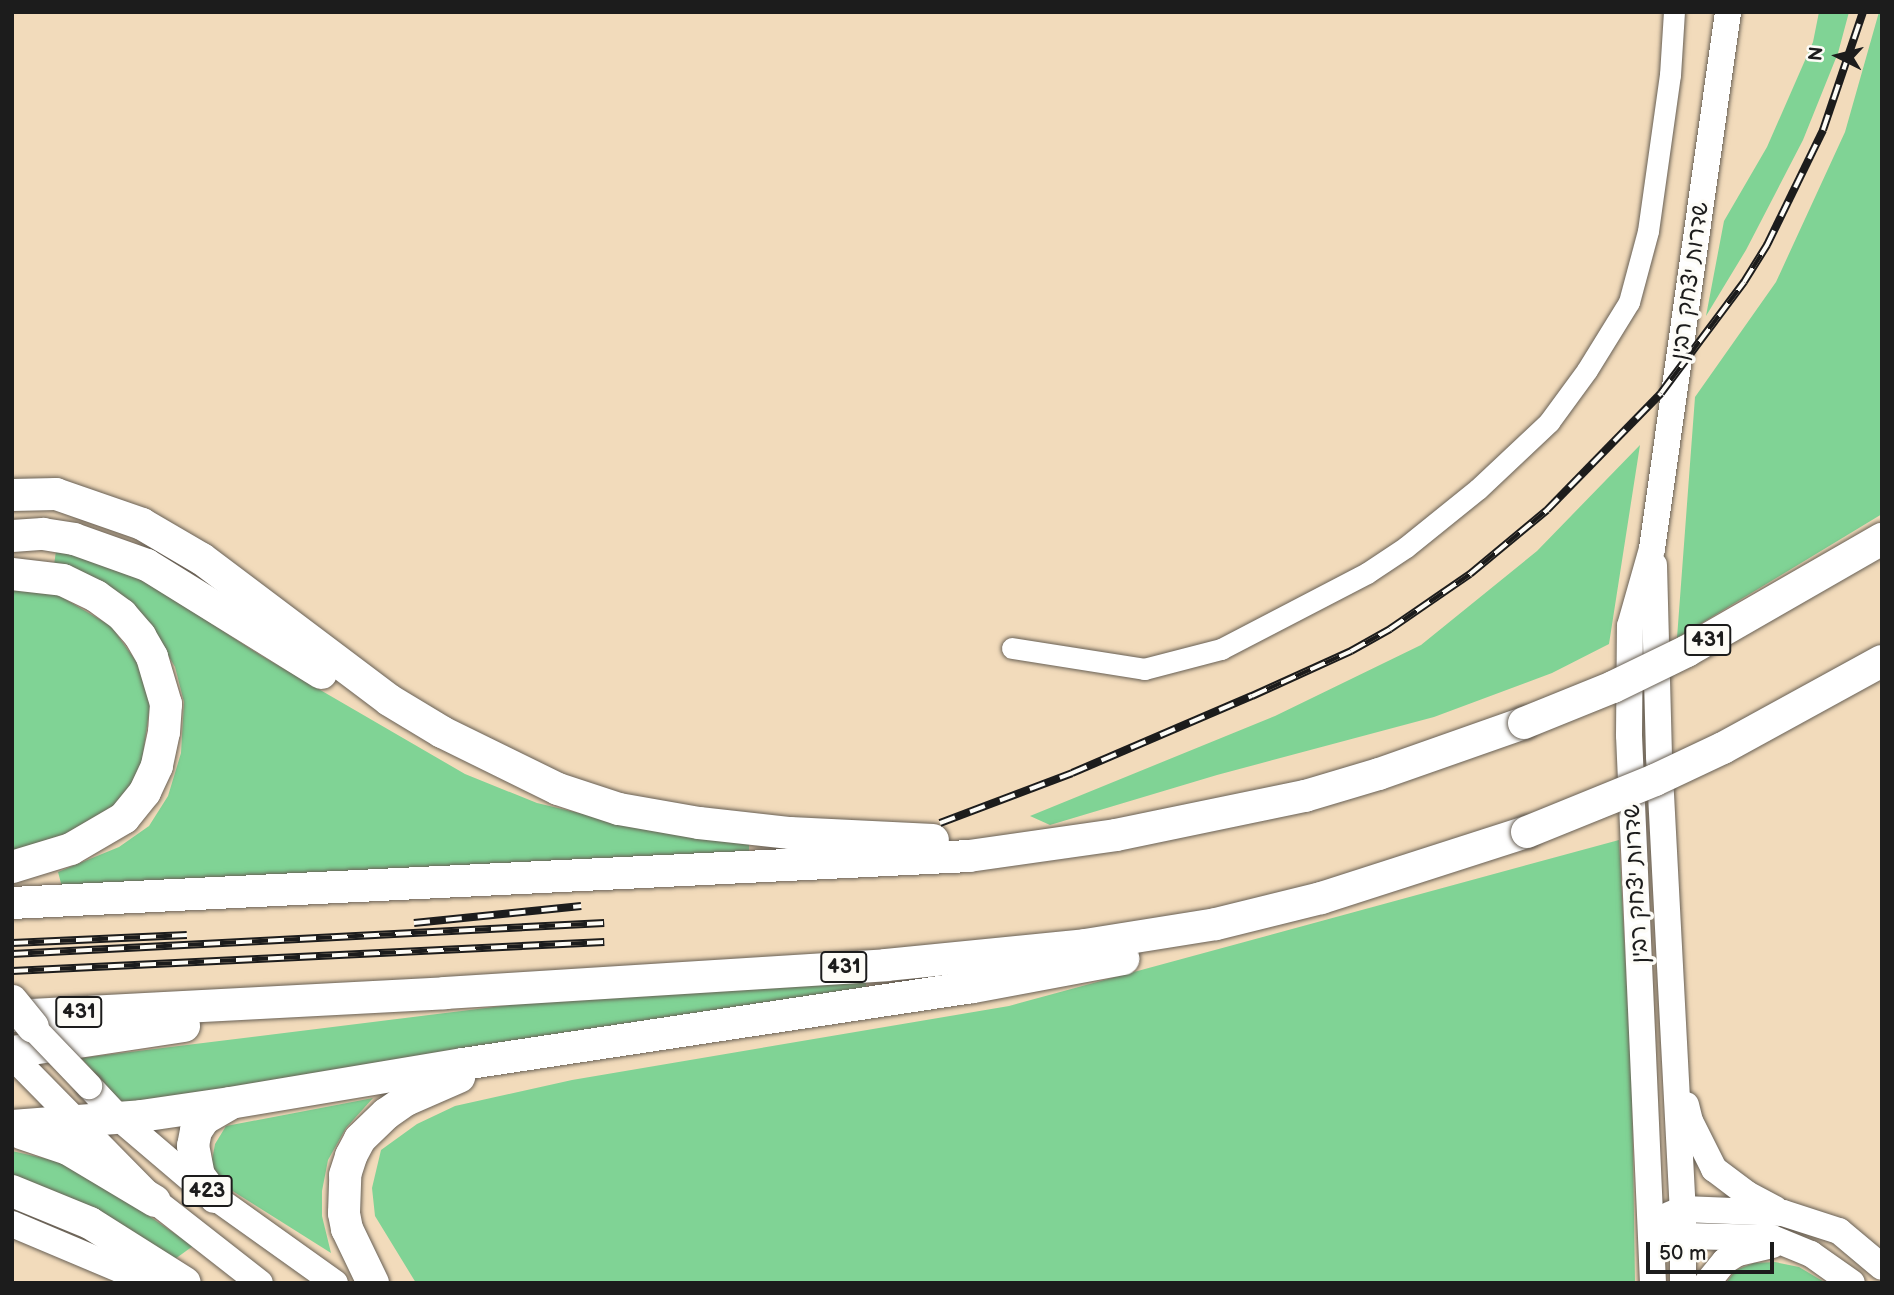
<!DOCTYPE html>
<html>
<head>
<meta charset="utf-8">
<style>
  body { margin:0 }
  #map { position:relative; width:1894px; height:1295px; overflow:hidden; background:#f2dbbb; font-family:"Balsamiq Sans","Playpen Sans Hebrew",sans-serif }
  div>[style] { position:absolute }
  .green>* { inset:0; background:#80d395 }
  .roads { filter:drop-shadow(0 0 2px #675f54) drop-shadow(0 0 2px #675f54) }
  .minor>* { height:21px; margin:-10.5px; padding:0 10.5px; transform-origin:10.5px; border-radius:10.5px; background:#fff }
  .major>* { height:26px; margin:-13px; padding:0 13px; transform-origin:13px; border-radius:13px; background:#fff }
  .highway>* { height:32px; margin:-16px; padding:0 16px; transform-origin:16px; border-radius:16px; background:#fff }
  .rail>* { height:8px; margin-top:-4px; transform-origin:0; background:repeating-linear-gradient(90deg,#fdfcf7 0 16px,#1c1c1c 0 32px); box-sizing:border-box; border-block:2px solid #1c1c1c }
  .bridges { filter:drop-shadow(0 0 2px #675f54) drop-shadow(0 0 2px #675f54) }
  .major-bridge>* { height:26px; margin:-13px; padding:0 13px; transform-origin:13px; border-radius:13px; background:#fff }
  .highway-bridge>* { height:32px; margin:-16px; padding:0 16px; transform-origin:16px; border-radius:16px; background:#fff }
  span { translate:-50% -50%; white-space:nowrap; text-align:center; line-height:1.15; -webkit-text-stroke:7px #fdfcf7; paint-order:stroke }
  .shield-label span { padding:2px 5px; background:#fdfcf7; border:2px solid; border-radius:5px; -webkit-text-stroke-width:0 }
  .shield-label { font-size:21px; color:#1c1c1c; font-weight:700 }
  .street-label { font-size:23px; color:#1c1c1c }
  .frame { position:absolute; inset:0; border:14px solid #1c1c1c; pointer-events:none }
  .north { position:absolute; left:1803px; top:21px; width:70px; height:70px; -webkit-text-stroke:5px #fdfcf7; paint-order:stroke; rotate:276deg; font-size:19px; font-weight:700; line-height:28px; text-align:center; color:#1c1c1c }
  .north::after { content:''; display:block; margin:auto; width:24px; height:32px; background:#1c1c1c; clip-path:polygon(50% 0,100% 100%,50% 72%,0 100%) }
  .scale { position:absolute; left:1646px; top:1242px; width:128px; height:32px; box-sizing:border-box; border:4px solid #1c1c1c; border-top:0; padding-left:9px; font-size:21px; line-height:24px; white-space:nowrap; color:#1c1c1c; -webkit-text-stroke:5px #fdfcf7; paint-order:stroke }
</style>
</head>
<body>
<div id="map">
  <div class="green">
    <i style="clip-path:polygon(1819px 12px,1849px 12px,1838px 53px,1803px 140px,1746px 250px,1706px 316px,1724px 221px,1767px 147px,1813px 42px)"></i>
    <i style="clip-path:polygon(1879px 12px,1882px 12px,1882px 514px,1677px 638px,1695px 397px,1776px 282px,1845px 132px)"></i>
    <i style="clip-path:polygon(1640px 445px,1609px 644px,1552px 673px,1434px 717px,1217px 775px,1050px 825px,1030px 816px,1275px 716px,1421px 645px,1537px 551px)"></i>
    <i style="clip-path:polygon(57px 544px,96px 556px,161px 591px,260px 655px,465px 774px,537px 803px,604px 819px,749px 838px,749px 857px,62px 887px,58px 872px,119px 847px,149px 826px,168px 796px,181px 753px,184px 702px,175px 667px,154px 631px,54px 565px)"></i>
    <i style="clip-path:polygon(12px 590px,58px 595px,111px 626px,138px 664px,150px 705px,142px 761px,131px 784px,113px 806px,65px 834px,12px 851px)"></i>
    <i style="clip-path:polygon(1619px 840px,1632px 1083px,1635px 1283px,416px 1283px,375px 1216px,372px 1188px,381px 1150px,417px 1124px,455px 1106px,572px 1080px,1009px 1006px)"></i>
    <i style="clip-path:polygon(866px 976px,866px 992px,126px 1107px,81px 1058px,567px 998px)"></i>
    <i style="clip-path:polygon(373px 1098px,346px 1128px,328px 1160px,322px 1191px,322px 1216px,331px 1253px,223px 1185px,211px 1166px,215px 1144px,226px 1126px)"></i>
    <i style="clip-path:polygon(12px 1151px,74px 1165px,193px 1246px,175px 1259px,12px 1182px)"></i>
    <i style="clip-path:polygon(1775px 1262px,1799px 1267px,1826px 1283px,1726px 1283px,1736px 1270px,1754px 1263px)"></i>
  </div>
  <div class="roads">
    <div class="minor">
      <i style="left:1012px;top:648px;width:134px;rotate:9deg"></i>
      <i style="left:1144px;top:669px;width:80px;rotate:-14.6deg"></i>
      <i style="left:1221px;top:649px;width:165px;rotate:-27.5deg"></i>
      <i style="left:1367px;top:573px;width:47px;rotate:-33.7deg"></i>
      <i style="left:1406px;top:547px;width:92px;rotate:-38.9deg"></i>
      <i style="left:1478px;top:489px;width:98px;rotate:-43.3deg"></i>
      <i style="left:1549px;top:422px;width:64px;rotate:-53.8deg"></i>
      <i style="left:1587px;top:370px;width:80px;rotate:-58.3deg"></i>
      <i style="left:1629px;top:302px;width:73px;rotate:-75deg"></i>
      <i style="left:1648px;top:231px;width:158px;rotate:-82deg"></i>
      <i style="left:1670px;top:75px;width:63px;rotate:-86.4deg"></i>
    </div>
    <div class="major">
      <i style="left:1654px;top:565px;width:191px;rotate:88.5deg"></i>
      <i style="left:1659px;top:756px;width:454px;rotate:87deg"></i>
      <i style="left:1683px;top:1209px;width:74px;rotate:90deg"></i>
      <i style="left:12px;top:1056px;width:204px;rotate:45.4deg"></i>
      <i style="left:155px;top:1201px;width:133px;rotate:38deg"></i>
      <i style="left:89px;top:1086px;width:44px;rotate:46.8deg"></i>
      <i style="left:119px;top:1118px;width:105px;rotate:40.4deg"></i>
      <i style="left:199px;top:1186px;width:167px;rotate:35.5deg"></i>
      <i style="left:1686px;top:1105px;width:16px;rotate:76deg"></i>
      <i style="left:1690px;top:1121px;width:54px;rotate:63.4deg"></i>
      <i style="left:1714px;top:1169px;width:41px;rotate:37.1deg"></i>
      <i style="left:1747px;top:1194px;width:32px;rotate:28deg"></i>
      <i style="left:1669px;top:1215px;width:15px;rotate:-23deg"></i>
      <i style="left:1683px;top:1209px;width:100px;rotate:2.3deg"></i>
      <i style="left:1783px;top:1213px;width:59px;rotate:17.8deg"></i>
      <i style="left:1839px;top:1231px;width:56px;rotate:39.9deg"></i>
      <i style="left:12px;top:1224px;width:152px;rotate:22.9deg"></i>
      <i style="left:1669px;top:1230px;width:15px;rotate:23deg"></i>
      <i style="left:1683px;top:1236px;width:89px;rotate:1.3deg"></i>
      <i style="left:1772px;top:1238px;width:42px;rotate:22.3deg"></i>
      <i style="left:1811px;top:1254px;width:50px;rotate:35.3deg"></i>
      <i style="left:1653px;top:1283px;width:549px;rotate:-92.51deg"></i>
      <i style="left:1629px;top:735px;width:109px;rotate:-89.5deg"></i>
      <i style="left:1630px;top:626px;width:80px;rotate:-74.1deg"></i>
      <i style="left:1652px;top:549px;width:542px;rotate:-81.94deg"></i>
      <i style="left:1707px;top:1283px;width:28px;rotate:-51deg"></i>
      <i style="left:1725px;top:1261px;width:15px;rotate:-32deg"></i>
      <i style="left:1738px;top:1253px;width:35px;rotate:-13deg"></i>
    </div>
    <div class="highway">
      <i style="left:12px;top:495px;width:44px;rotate:-1.3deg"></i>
      <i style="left:56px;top:494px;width:91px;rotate:19.2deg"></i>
      <i style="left:142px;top:524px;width:69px;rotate:30.3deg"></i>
      <i style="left:202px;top:559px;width:234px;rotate:37deg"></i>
      <i style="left:389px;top:700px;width:62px;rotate:31.1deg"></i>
      <i style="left:442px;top:732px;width:129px;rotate:26.2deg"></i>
      <i style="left:558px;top:789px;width:64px;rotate:18.2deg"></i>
      <i style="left:619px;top:809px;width:81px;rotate:9.9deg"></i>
      <i style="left:699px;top:823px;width:92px;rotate:6.3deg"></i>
      <i style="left:790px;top:833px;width:143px;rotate:2.8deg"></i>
      <i style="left:12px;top:536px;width:31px;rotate:-4deg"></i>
      <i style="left:43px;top:534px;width:31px;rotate:9deg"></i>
      <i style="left:74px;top:539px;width:77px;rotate:19.6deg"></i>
      <i style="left:147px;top:565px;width:205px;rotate:31.8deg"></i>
      <i style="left:12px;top:574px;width:51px;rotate:6.7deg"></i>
      <i style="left:63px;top:580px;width:37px;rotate:26deg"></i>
      <i style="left:96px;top:596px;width:32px;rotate:36deg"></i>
      <i style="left:122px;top:615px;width:28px;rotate:49deg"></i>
      <i style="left:140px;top:636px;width:24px;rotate:60deg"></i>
      <i style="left:152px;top:657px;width:49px;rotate:73.4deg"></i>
      <i style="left:166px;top:704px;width:28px;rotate:94deg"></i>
      <i style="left:164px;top:732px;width:35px;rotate:102deg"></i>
      <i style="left:157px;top:766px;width:29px;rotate:115deg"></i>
      <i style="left:145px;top:792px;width:33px;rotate:129deg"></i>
      <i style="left:124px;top:818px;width:61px;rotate:149.7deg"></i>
      <i style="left:71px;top:849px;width:62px;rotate:163deg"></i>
      <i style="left:12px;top:903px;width:958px;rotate:-2.81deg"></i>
      <i style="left:969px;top:856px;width:148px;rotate:-8.1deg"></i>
      <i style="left:1116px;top:835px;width:193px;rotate:-11.7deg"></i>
      <i style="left:1305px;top:796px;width:77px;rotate:-16.6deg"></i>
      <i style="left:1379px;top:774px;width:154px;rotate:-19.4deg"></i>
      <i style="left:12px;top:1016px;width:434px;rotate:-3deg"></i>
      <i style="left:445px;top:993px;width:442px;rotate:-3.6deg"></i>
      <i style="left:886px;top:965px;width:200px;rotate:-5.7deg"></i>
      <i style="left:1085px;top:945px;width:133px;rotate:-9.1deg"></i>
      <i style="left:1216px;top:924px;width:108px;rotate:-13.9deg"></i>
      <i style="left:1321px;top:898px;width:216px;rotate:-17.8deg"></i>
      <i style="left:12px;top:1052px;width:174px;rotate:-8.6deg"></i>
      <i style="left:12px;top:1126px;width:129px;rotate:-4.4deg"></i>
      <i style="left:141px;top:1116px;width:90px;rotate:-8.3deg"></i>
      <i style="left:230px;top:1103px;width:236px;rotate:-9.5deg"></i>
      <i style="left:463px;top:1064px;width:516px;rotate:-8.59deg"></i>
      <i style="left:973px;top:987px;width:153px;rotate:-10.6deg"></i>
      <i style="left:21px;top:1133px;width:50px;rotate:18.8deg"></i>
      <i style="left:68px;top:1149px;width:101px;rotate:30.9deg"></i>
      <i style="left:12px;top:1191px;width:84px;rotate:22.3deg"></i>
      <i style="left:90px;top:1223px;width:112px;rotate:32.3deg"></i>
      <i style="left:215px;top:1197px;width:26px;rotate:-127deg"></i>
      <i style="left:199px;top:1176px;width:31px;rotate:-101deg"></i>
      <i style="left:193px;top:1146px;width:15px;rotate:-79deg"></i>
      <i style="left:196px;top:1131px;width:14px;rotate:-56deg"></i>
      <i style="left:204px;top:1119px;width:28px;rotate:-30deg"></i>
      <i style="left:373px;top:1283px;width:60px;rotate:-115.7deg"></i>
      <i style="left:347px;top:1229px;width:16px;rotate:-101deg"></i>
      <i style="left:344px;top:1213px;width:38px;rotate:-88deg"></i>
      <i style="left:345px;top:1175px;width:20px;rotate:-72deg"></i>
      <i style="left:351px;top:1156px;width:19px;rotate:-62deg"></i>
      <i style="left:360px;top:1139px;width:36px;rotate:-44deg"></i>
      <i style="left:386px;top:1114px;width:24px;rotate:-35deg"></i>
      <i style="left:406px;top:1100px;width:58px;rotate:-23.5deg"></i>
    </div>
  </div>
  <div class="rail">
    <i style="left:940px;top:823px;width:141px;rotate:-20.7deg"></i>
    <i style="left:1072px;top:773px;width:196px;rotate:-23.2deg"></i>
    <i style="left:1252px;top:696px;width:109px;rotate:-24.4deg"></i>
    <i style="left:1351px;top:651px;width:45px;rotate:-29.4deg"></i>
    <i style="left:1390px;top:629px;width:97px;rotate:-34.5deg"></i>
    <i style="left:1470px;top:574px;width:100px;rotate:-39.7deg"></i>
    <i style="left:1547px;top:510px;width:163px;rotate:-45.7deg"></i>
    <i style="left:1661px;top:393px;width:139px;rotate:-53.2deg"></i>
    <i style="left:1744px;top:282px;width:44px;rotate:-58.1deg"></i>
    <i style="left:1767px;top:245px;width:128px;rotate:-64deg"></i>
    <i style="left:1823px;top:130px;width:125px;rotate:-71.3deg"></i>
    <i style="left:414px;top:923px;width:168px;rotate:-5.8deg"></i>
    <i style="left:12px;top:943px;width:175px;rotate:-2.6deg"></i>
    <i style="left:12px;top:954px;width:593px;rotate:-3deg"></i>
    <i style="left:12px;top:971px;width:593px;rotate:-2.8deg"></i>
  </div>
  <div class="bridges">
    <div class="major-bridge">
      <i style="left:20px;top:1014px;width:100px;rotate:46.2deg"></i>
    </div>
    <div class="highway-bridge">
      <i style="left:1524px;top:723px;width:96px;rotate:-22deg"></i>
      <i style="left:1613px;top:687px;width:82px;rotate:-25.9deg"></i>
      <i style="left:1687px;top:651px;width:225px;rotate:-29.9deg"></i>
      <i style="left:1527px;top:832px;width:138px;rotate:-22.1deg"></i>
      <i style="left:1655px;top:780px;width:75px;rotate:-25.2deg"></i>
      <i style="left:1723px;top:748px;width:181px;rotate:-28.7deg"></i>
      <i style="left:12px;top:1001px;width:33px;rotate:51deg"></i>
    </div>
  </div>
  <div class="shield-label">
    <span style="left:1708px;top:640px">431</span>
    <span style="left:844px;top:967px">431</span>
    <span style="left:79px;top:1012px">431</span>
    <span style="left:207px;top:1191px">423</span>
  </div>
  <div class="street-label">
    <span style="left:1690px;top:281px;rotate:-82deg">שדרות יצחק רבין</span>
    <span style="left:1636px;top:884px;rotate:-93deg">שדרות יצחק רבין</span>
  </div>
  <div class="frame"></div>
  <div class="north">N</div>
  <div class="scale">50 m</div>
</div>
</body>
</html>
